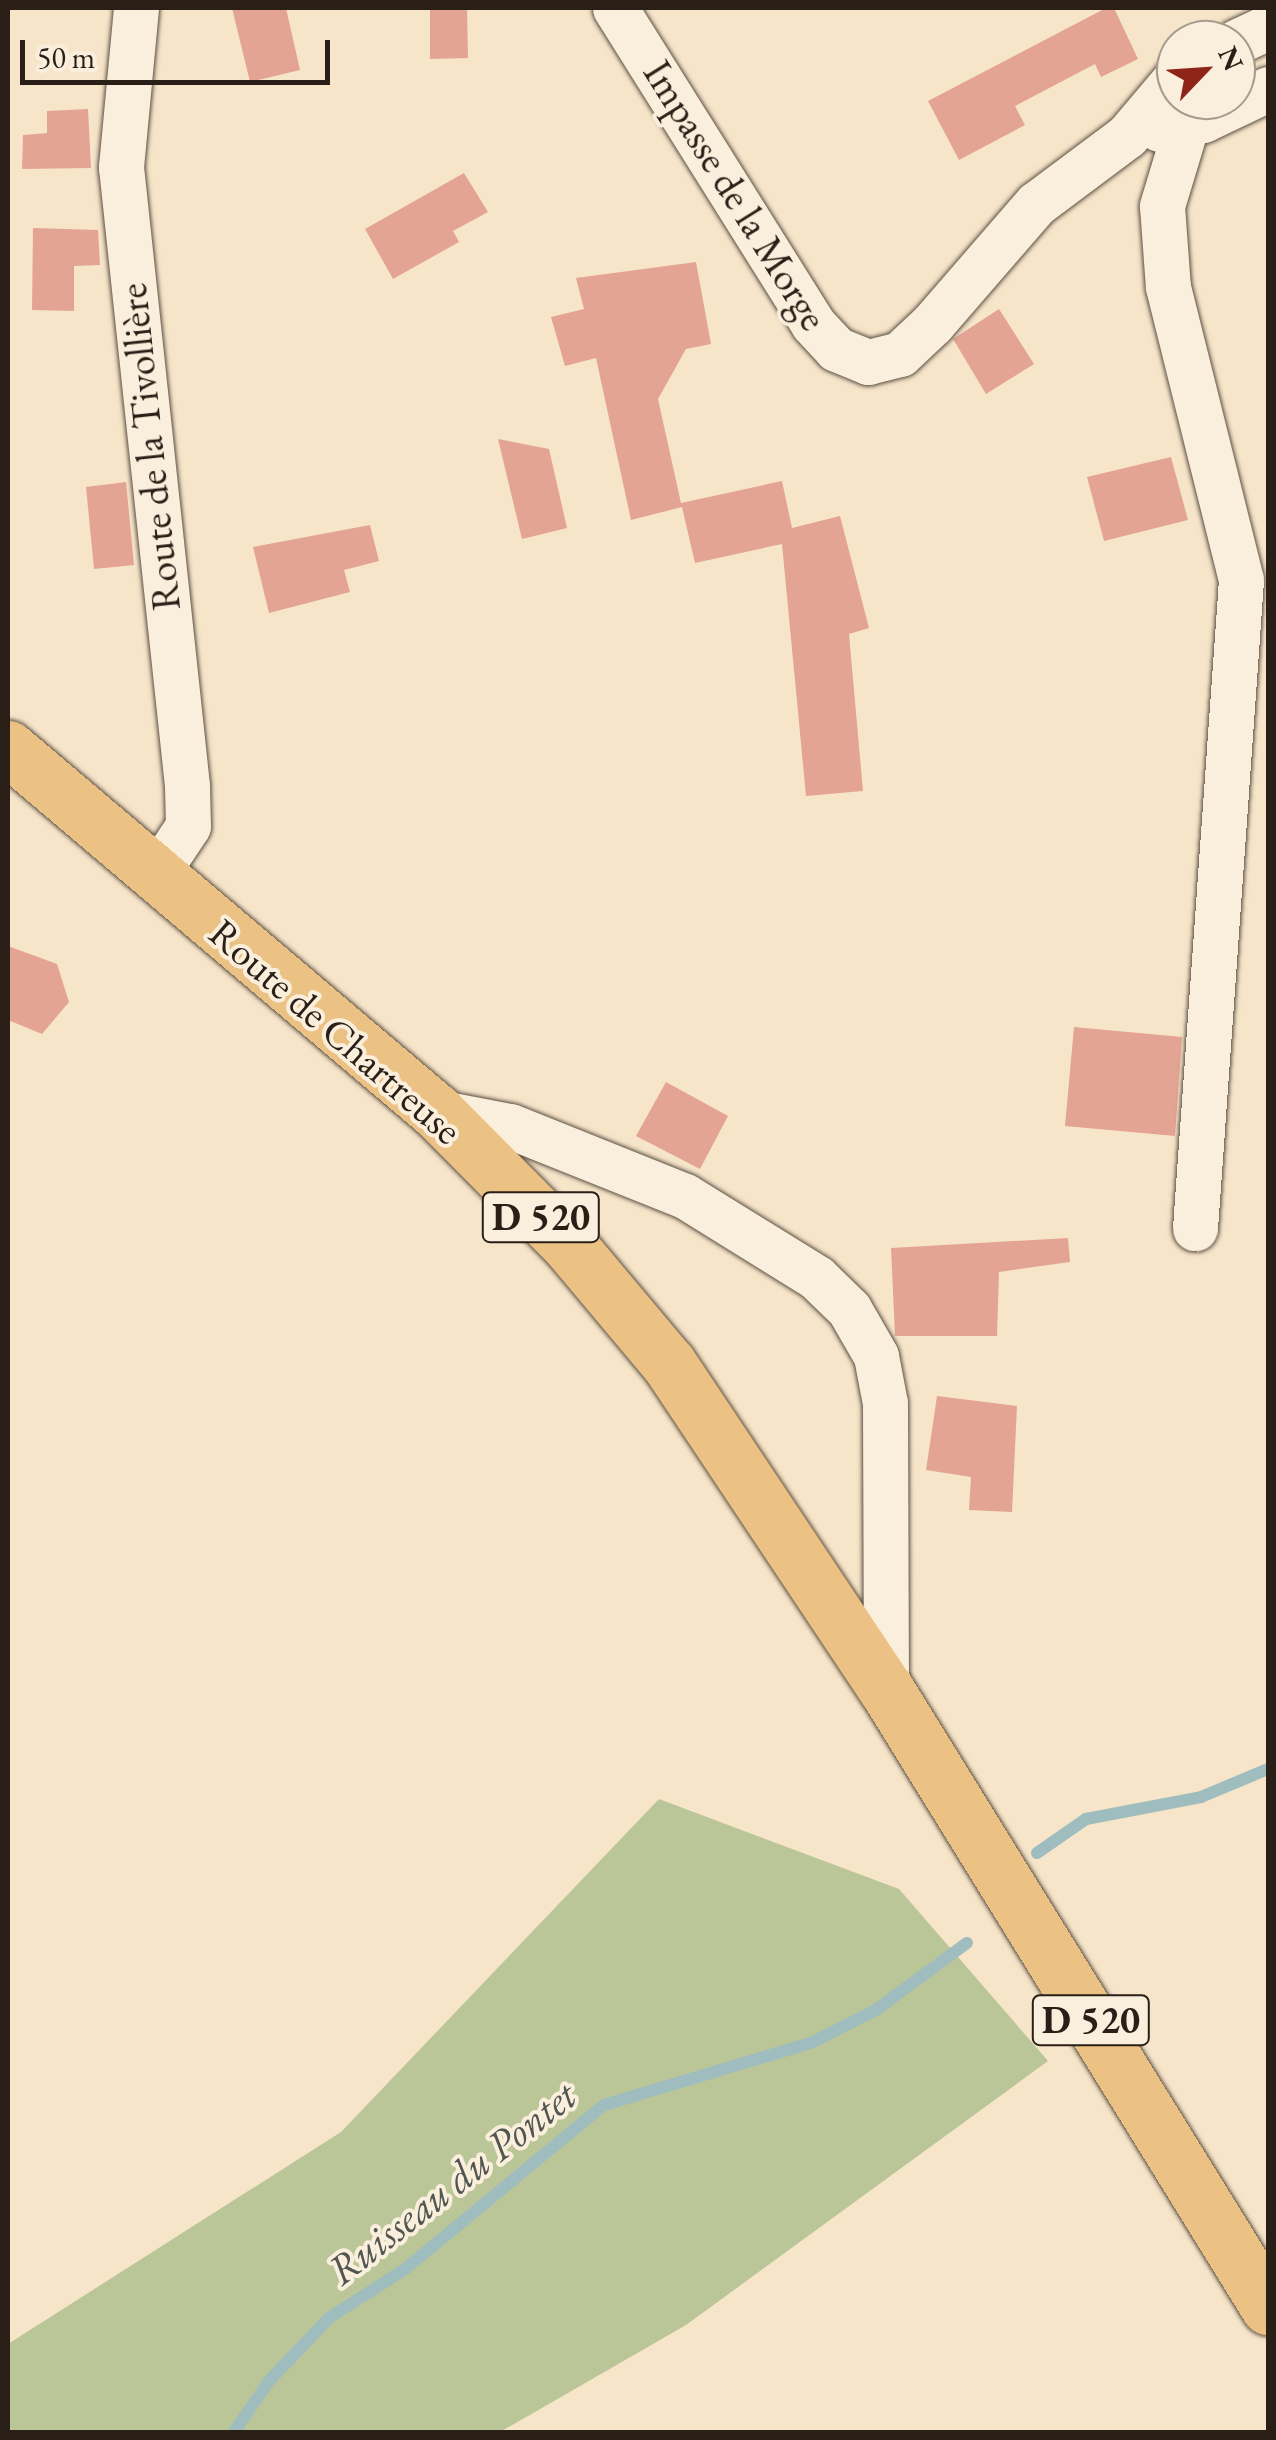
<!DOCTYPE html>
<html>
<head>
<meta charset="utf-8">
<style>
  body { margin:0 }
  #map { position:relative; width:1276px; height:2440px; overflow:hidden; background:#f7e5c9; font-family:"EB Garamond",serif }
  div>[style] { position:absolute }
  .green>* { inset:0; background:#bac598 }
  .stream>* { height:12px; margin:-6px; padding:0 6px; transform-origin:6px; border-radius:6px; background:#9fbdbe }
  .building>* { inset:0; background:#e4a494 }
  .roads { filter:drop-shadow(0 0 2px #5c5044) drop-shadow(0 0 2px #5c5044) }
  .minor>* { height:45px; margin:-22.5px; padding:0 22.5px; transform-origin:22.5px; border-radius:22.5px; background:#faeedc }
  .major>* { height:55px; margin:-27.5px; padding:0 27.5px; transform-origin:27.5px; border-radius:27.5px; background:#ecc284 }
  span { translate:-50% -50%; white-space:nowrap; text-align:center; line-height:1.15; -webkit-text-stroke:8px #faeedc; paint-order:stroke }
  .shield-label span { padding:2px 8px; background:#faeedc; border:2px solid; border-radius:8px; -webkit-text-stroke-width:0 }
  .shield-label { font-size:38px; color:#291f17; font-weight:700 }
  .street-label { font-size:40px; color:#291f17 }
  .water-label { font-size:42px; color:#525651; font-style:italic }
  .frame { position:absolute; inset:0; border:10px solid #291f17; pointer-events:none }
  .north { position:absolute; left:1156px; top:20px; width:100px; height:100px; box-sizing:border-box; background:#faeedc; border:2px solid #a69b8d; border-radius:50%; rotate:65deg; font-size:28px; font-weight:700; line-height:40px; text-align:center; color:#291f17 }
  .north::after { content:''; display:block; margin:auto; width:35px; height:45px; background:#8f2418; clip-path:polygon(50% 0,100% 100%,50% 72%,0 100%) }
  .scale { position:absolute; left:20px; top:40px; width:310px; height:45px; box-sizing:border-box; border:5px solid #291f17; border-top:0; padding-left:12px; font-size:30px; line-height:35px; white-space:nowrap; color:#291f17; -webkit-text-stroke:8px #faeedc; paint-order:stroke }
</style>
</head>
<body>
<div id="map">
  <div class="green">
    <i style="clip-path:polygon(659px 1799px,899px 1889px,1048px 2061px,686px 2325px,500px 2432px,8px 2432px,8px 2344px,341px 2132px)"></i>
  </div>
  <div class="stream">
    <i style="left:1037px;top:1853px;width:60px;rotate:-34.8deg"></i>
    <i style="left:1086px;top:1819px;width:117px;rotate:-10.8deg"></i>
    <i style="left:1201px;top:1797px;width:73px;rotate:-22.7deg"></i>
    <i style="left:234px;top:2432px;width:62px;rotate:-55.5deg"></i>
    <i style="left:269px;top:2381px;width:87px;rotate:-46.4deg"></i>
    <i style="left:329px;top:2318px;width:90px;rotate:-32.8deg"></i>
    <i style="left:405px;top:2269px;width:258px;rotate:-39.5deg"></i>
    <i style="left:604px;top:2105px;width:216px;rotate:-16.7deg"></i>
    <i style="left:811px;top:2043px;width:73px;rotate:-26.9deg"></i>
    <i style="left:876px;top:2010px;width:113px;rotate:-36.4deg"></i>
  </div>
  <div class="building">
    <i style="clip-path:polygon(232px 8px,286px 8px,300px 70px,250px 82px)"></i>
    <i style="clip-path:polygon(430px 8px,467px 8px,468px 58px,430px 59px)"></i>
    <i style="clip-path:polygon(1106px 8px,1114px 8px,1138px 59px,1101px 77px,1095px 64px,1015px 106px,1025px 125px,959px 160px,928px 101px)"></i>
    <i style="clip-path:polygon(88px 109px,91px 168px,22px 169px,23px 135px,47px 133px,47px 111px)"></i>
    <i style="clip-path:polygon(464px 173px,488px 212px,453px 231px,459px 242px,393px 279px,365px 229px)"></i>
    <i style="clip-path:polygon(33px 228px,98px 230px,100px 265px,74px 266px,74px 311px,32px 310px)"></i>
    <i style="clip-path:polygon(696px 262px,711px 344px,686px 349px,658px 399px,681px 503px,782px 481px,792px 528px,840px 516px,869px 628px,849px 634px,863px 791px,806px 796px,782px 544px,695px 563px,682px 507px,631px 520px,596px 358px,565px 366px,551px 317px,584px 309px,576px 278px)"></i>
    <i style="clip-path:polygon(999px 309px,1034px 364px,986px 394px,953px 339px)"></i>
    <i style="clip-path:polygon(498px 439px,549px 449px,567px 528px,522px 539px)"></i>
    <i style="clip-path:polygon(1171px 457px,1188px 520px,1104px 541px,1087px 477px)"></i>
    <i style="clip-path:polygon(126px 482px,134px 565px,94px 569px,86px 487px)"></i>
    <i style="clip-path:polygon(370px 525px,379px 561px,344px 570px,350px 592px,269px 613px,253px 547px)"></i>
    <i style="clip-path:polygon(8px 946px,57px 964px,69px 1002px,42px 1034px,8px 1020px)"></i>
    <i style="clip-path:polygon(1074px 1027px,1182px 1037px,1175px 1136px,1065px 1126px)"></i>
    <i style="clip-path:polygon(666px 1082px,728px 1116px,700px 1169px,636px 1136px)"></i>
    <i style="clip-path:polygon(1068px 1238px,1070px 1262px,999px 1272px,997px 1336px,895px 1336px,891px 1248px)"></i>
    <i style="clip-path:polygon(937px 1396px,1017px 1406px,1012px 1512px,969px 1510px,971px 1477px,926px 1470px)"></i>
  </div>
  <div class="roads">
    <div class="minor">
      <i style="left:136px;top:8px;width:160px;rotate:95.4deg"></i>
      <i style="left:121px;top:167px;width:623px;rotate:83.91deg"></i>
      <i style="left:187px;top:786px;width:40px;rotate:88.6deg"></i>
      <i style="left:188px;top:826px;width:61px;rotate:123.7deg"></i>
      <i style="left:615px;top:8px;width:373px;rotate:57.9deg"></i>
      <i style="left:813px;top:324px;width:34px;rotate:47deg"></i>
      <i style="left:836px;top:349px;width:35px;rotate:22deg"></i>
      <i style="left:868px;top:362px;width:33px;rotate:-14deg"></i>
      <i style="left:900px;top:354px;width:44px;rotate:-43.2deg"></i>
      <i style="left:932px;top:324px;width:159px;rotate:-49.1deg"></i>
      <i style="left:1036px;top:204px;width:114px;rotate:-36.8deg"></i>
      <i style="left:1127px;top:136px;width:76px;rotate:-49.8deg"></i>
      <i style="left:1236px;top:42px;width:35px;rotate:-25deg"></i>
      <i style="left:1187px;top:123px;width:87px;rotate:106.8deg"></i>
      <i style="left:1162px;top:206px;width:81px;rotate:85.8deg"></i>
      <i style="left:1168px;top:287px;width:302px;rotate:76deg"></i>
      <i style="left:1241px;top:580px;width:650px;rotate:94.06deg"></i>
      <i style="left:1159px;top:129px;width:45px;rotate:-11.6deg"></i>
      <i style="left:1203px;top:120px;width:72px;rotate:-25.5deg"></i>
      <i style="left:437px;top:1112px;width:74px;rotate:10.9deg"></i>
      <i style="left:510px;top:1126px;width:188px;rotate:21.8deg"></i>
      <i style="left:685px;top:1196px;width:155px;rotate:31.8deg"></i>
      <i style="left:817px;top:1278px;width:45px;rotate:44.1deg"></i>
      <i style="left:849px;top:1309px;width:54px;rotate:60.1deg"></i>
      <i style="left:876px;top:1356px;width:48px;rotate:79.2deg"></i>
      <i style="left:885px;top:1403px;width:286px;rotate:89.8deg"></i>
    </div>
    <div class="major">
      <i style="left:8px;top:748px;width:563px;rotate:40.31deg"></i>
      <i style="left:437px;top:1112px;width:187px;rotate:45.2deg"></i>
      <i style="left:569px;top:1245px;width:155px;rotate:50deg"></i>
      <i style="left:669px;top:1364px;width:391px;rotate:56.3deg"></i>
      <i style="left:886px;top:1689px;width:727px;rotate:58.28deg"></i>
    </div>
  </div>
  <div class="shield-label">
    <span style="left:541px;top:1217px">D 520</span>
    <span style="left:1091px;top:2020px">D 520</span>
  </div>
  <div class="street-label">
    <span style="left:736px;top:195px;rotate:58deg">Impasse de la Morge</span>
    <span style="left:149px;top:447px;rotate:-96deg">Route de la Tivollière</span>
    <span style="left:336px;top:1031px;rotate:41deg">Route de Chartreuse</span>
  </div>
  <div class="water-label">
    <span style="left:452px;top:2183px;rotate:-38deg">Ruisseau du Pontet</span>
  </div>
  <div class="frame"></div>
  <div class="north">N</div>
  <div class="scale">50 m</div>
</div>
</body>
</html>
